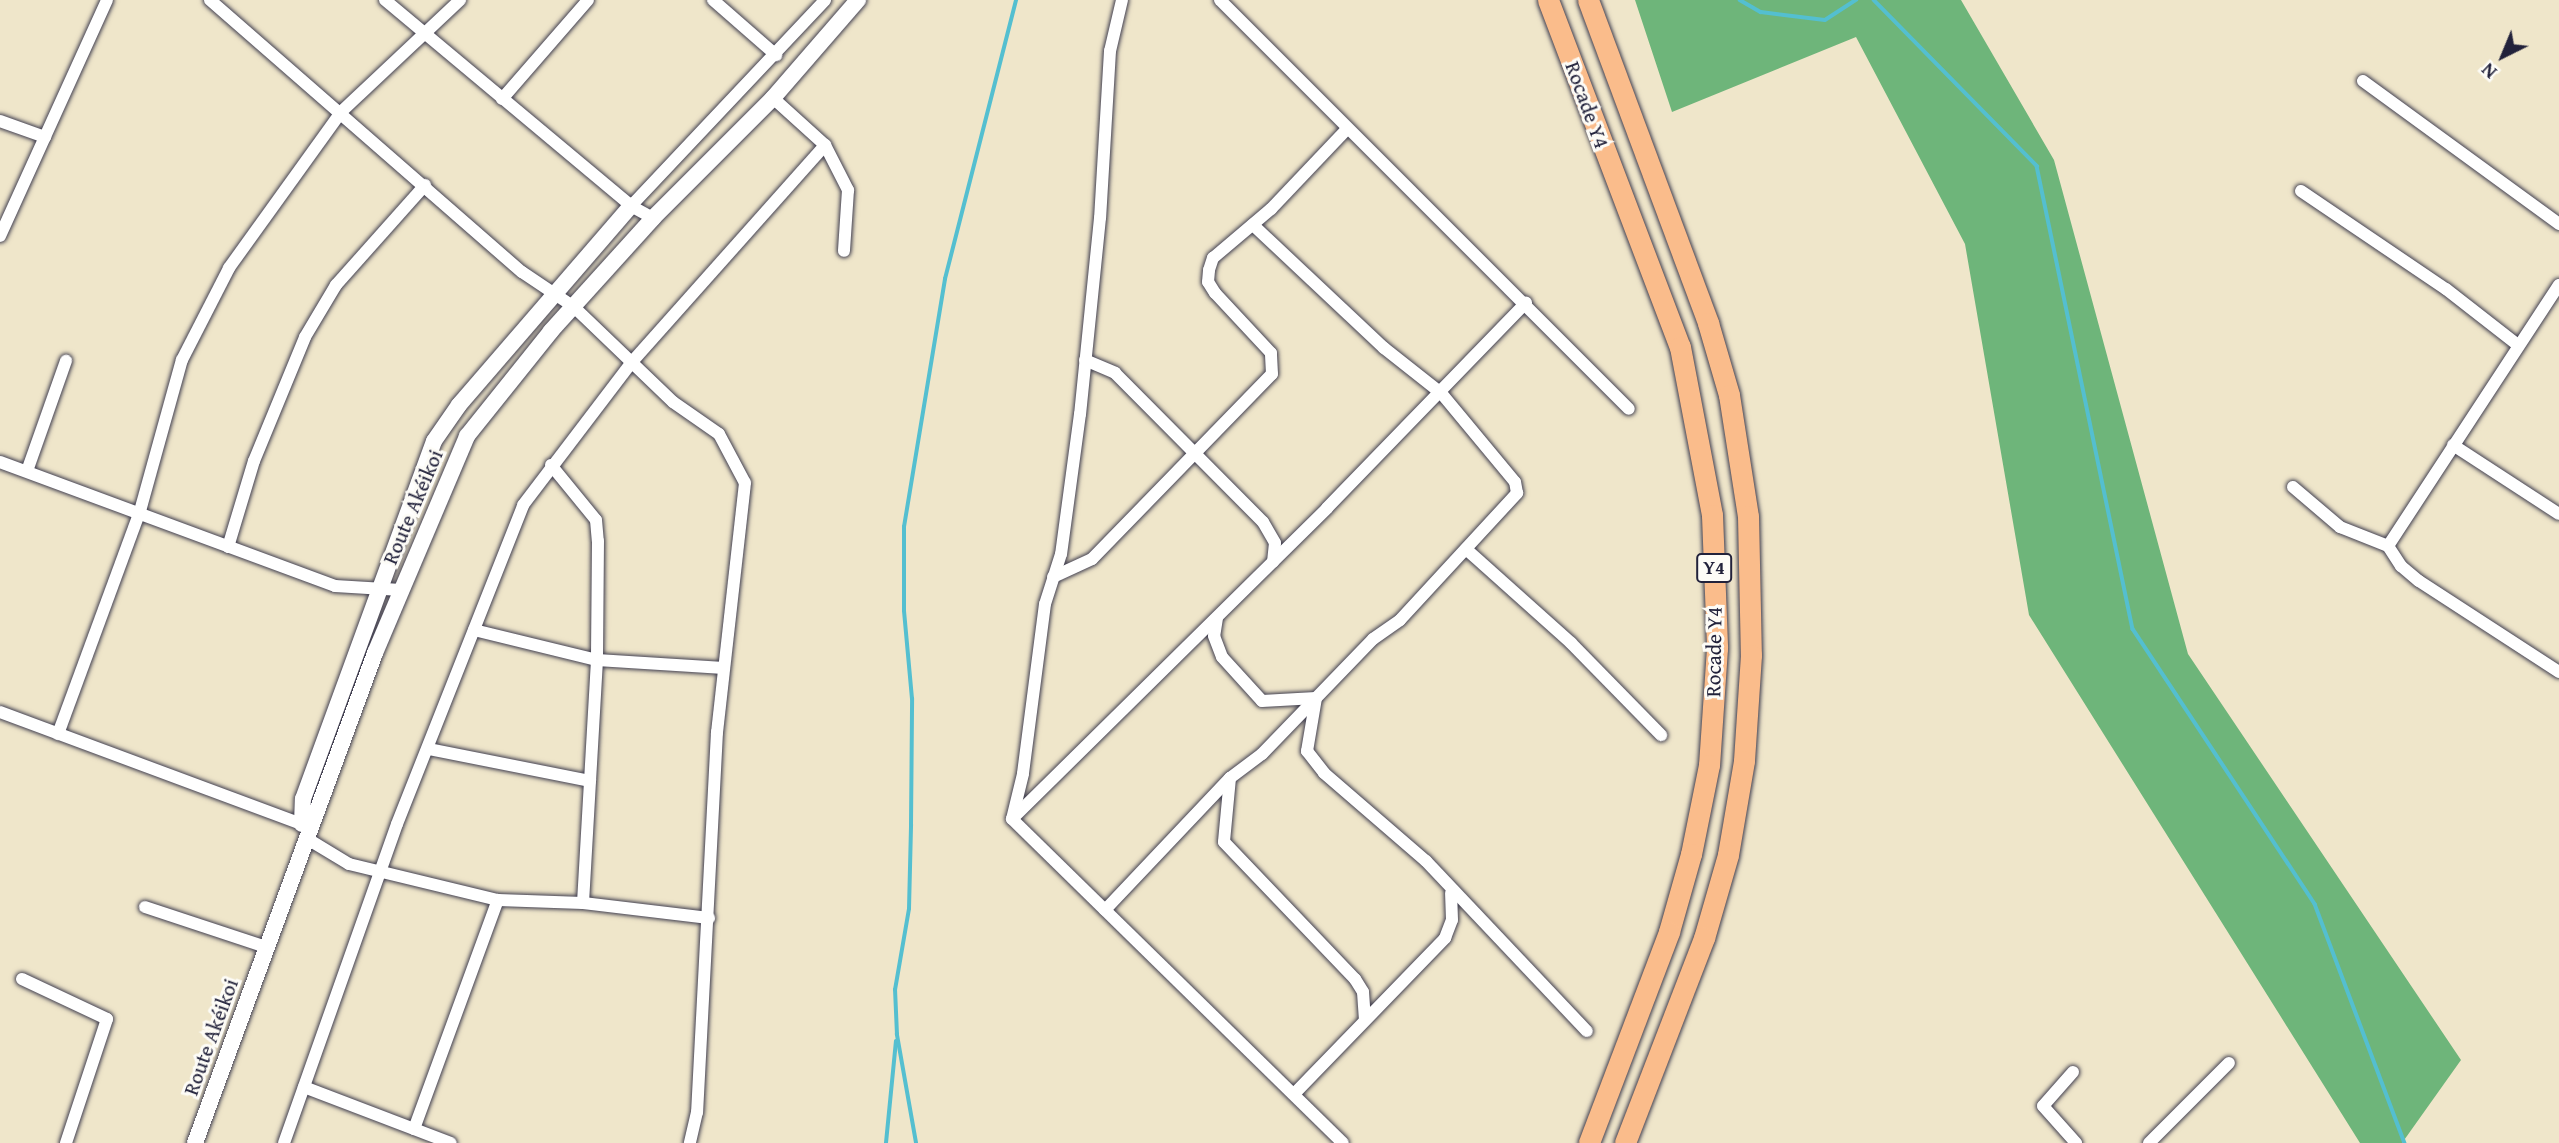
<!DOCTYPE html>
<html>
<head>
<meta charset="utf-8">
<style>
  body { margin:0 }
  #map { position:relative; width:2559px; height:1143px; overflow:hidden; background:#efe6ca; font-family:"Gentium Book Plus",serif }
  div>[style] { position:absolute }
  .forest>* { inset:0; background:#6eb57a }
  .stream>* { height:3.5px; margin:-1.75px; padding:0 1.75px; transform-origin:1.75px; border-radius:1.75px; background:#54bfd0 }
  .roads { filter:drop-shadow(0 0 2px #413f50) drop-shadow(0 0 2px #413f50) }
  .minor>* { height:12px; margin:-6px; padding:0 6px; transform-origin:6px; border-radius:6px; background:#fff }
  .tertiary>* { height:16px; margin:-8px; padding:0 8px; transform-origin:8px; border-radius:8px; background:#fff }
  .trunk>* { height:21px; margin:-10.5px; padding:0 10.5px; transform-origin:10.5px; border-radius:10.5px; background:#fabc8b }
  span { translate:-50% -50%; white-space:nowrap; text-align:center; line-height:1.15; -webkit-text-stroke:6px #fdfcf7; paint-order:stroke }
  .shield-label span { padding:2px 5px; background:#fdfcf7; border:2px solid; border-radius:5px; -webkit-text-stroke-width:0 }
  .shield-label { font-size:19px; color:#22223b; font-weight:700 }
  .street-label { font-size:21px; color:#22223b }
  .north { position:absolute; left:2468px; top:21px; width:70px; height:70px; -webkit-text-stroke:5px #fdfcf7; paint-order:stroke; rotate:223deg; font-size:19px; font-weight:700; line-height:28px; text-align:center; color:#22223b }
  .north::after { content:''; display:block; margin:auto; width:24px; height:32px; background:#22223b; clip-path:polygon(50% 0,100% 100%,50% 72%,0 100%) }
</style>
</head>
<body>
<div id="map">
  <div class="forest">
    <i style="clip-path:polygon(1635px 0,1961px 0,2054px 160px,2188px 654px,2461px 1060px,2402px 1143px,2360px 1143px,2029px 615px,1965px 244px,1856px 37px,1672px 112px)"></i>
  </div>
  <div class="stream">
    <i style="left:1740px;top:0;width:24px;rotate:30deg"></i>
    <i style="left:1761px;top:12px;width:64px;rotate:7.1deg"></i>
    <i style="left:1825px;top:20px;width:37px;rotate:-33deg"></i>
    <i style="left:1874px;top:0;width:233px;rotate:45.5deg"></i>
    <i style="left:2037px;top:166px;width:473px;rotate:78.3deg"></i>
    <i style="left:2133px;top:629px;width:330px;rotate:56.5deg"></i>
    <i style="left:2315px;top:904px;width:255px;rotate:69.4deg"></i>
    <i style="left:886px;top:1143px;width:102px;rotate:-84.4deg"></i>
    <i style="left:916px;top:1143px;width:110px;rotate:-100deg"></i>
    <i style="left:897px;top:1035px;width:45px;rotate:-92.5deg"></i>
    <i style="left:895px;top:990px;width:82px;rotate:-80.2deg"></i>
    <i style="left:909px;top:909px;width:84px;rotate:-88.6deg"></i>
    <i style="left:911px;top:825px;width:126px;rotate:-89.5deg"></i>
    <i style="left:912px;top:699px;width:88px;rotate:-95.2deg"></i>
    <i style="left:904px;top:611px;width:84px;rotate:-90deg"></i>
    <i style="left:904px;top:527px;width:251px;rotate:-80.6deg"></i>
    <i style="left:945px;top:279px;width:288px;rotate:-75.7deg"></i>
  </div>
  <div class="roads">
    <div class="minor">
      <i style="left:210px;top:0;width:414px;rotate:41.1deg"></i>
      <i style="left:522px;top:272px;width:63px;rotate:33.9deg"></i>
      <i style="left:574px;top:307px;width:137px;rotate:43.8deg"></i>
      <i style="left:673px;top:402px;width:56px;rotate:34.8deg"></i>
      <i style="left:719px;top:434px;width:55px;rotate:62deg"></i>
      <i style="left:745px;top:483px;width:251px;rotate:96.4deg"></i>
      <i style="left:717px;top:732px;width:381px;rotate:93deg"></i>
      <i style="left:697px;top:1112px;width:32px;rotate:103deg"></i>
      <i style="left:385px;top:0;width:321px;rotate:39.9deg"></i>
      <i style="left:631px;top:206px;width:25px;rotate:29deg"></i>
      <i style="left:713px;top:0;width:84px;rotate:41.1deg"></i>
      <i style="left:1122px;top:0;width:52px;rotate:103.2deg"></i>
      <i style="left:1110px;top:51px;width:167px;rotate:93.4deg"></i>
      <i style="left:1100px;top:218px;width:197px;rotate:95.8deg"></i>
      <i style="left:1080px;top:414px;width:141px;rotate:97.7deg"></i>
      <i style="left:1061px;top:554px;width:52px;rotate:107.7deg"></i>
      <i style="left:1045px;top:604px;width:171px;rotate:97.4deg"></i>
      <i style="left:1023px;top:774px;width:46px;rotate:103.7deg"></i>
      <i style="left:1012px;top:819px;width:463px;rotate:44.4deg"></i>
      <i style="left:1220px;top:0;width:578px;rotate:45deg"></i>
      <i style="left:2363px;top:81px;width:243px;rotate:36.1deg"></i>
      <i style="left:773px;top:98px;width:70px;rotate:42.1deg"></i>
      <i style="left:825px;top:145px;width:51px;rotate:62.9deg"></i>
      <i style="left:848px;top:190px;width:61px;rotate:93.8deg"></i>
      <i style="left:502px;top:99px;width:131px;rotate:-49deg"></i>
      <i style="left:0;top:121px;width:48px;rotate:19.6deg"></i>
      <i style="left:2301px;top:191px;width:175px;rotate:34.1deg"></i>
      <i style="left:2446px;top:289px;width:91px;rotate:37.9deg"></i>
      <i style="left:631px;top:206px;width:283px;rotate:-46.7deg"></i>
      <i style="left:0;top:236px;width:259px;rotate:-65.6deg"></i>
      <i style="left:1085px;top:360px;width:33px;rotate:23deg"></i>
      <i style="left:1115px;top:373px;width:210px;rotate:45.2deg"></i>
      <i style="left:1263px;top:522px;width:24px;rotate:60deg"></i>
      <i style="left:1275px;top:543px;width:19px;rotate:96deg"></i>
      <i style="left:2453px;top:445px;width:126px;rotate:33.1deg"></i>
      <i style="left:0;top:462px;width:357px;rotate:20.3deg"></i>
      <i style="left:335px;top:586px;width:66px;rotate:3.5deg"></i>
      <i style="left:551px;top:465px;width:71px;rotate:50.7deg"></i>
      <i style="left:596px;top:520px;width:21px;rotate:85deg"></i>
      <i style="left:598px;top:541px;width:119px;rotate:90.5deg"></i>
      <i style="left:597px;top:660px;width:243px;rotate:93.3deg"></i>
      <i style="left:27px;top:471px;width:117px;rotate:-70.5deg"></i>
      <i style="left:2293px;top:487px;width:62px;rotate:40.4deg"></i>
      <i style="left:2340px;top:527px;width:52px;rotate:21.6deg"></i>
      <i style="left:2388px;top:546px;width:312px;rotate:-56.8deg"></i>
      <i style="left:2388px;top:546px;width:24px;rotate:57deg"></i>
      <i style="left:2401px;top:566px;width:23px;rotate:40deg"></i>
      <i style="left:2419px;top:581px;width:167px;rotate:33deg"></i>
      <i style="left:228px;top:547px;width:90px;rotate:-73.2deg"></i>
      <i style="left:254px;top:461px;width:134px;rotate:-67.6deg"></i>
      <i style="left:305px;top:337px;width:61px;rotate:-59.2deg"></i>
      <i style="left:336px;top:285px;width:134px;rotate:-48.3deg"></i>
      <i style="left:1466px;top:549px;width:141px;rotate:41.8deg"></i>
      <i style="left:1571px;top:643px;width:129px;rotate:45.6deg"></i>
      <i style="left:1053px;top:577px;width:43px;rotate:-24.8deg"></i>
      <i style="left:1092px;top:559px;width:258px;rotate:-45.8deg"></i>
      <i style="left:1272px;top:374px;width:21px;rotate:-93deg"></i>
      <i style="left:1271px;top:353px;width:82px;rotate:-133deg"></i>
      <i style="left:1215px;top:293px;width:13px;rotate:-122deg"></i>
      <i style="left:1208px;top:282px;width:12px;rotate:-85deg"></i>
      <i style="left:1209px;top:270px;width:13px;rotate:-72deg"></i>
      <i style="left:1213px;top:258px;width:76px;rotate:-40.2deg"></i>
      <i style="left:1271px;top:209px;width:109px;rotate:-46.5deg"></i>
      <i style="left:1217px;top:618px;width:18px;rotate:99deg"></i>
      <i style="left:1214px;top:636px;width:22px;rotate:69deg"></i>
      <i style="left:1222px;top:657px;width:59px;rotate:47.7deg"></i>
      <i style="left:1262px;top:701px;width:54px;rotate:-3.2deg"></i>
      <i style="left:1316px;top:698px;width:54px;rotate:99.6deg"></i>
      <i style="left:1307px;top:751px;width:28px;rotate:52deg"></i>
      <i style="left:1324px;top:773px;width:135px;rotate:40.8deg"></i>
      <i style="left:1426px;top:861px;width:234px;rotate:46.6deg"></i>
      <i style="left:474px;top:630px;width:127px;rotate:13.7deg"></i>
      <i style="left:597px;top:660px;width:127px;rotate:3.6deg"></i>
      <i style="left:0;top:712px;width:331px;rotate:20.4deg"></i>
      <i style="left:58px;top:734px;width:238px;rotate:-69.8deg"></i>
      <i style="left:140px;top:511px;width:157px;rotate:-74.5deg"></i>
      <i style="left:182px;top:360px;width:103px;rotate:-62.9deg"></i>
      <i style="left:229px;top:268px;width:193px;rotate:-54.3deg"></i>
      <i style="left:342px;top:111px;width:162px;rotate:-43.2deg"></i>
      <i style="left:429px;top:749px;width:164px;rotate:11.2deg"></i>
      <i style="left:1230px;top:778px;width:64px;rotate:95.4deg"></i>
      <i style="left:1224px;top:842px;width:190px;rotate:46.3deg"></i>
      <i style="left:1355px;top:979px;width:15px;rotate:58deg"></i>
      <i style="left:1363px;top:992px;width:28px;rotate:86deg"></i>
      <i style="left:1012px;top:819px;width:443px;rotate:-44.6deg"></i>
      <i style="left:1327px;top:508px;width:286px;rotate:-45.9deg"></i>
      <i style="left:306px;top:838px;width:50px;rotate:31.2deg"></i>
      <i style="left:349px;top:864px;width:153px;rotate:13.6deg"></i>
      <i style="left:498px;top:900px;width:85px;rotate:2deg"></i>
      <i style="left:583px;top:903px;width:127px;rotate:6.8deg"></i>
      <i style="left:145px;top:907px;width:127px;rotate:18.3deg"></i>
      <i style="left:1105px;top:910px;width:182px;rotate:-46.6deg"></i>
      <i style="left:1230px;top:778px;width:40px;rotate:-37deg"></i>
      <i style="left:1262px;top:754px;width:160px;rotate:-46deg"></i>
      <i style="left:1373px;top:639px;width:33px;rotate:-35deg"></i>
      <i style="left:1400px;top:620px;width:173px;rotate:-47.3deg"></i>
      <i style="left:1517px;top:493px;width:11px;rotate:-100deg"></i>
      <i style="left:1515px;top:482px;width:116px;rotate:-129.7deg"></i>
      <i style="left:1441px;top:393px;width:73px;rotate:-141.7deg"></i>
      <i style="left:1384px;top:348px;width:180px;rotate:-136.8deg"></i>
      <i style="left:22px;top:979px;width:94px;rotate:25.2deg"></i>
      <i style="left:107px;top:1019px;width:131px;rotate:108.3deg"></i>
      <i style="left:2073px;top:1072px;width:45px;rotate:131.4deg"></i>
      <i style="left:2043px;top:1106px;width:50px;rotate:48.3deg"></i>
      <i style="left:304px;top:1087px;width:157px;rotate:20.9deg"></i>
      <i style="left:1295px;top:1093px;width:216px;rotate:-45.9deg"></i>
      <i style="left:1445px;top:938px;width:19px;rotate:-69deg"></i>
      <i style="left:1452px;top:920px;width:27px;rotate:-92deg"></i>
      <i style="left:414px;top:1129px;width:244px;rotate:-69.9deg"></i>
      <i style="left:284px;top:1143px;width:338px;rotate:-70.5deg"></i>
      <i style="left:397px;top:824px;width:343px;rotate:-68.4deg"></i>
      <i style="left:523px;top:505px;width:178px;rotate:-52.7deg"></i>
      <i style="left:631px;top:363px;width:292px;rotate:-48.3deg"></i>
      <i style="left:2149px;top:1143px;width:113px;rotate:-45deg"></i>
    </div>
    <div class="tertiary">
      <i style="left:302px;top:824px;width:25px;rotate:-88deg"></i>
      <i style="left:303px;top:799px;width:381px;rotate:-69.9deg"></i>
      <i style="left:434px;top:441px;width:44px;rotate:-55.2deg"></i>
      <i style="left:459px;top:405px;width:263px;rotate:-49.2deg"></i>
      <i style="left:195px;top:1143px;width:522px;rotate:-69.83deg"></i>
      <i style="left:375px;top:653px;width:236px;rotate:-67deg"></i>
      <i style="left:467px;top:436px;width:134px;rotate:-51.3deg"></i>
      <i style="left:551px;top:331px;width:152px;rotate:-47.9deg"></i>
      <i style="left:653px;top:218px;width:170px;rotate:-45deg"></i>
      <i style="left:773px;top:98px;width:130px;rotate:-49.1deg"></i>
    </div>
    <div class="trunk">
      <i style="left:1548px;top:0;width:371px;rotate:69.2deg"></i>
      <i style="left:1680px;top:347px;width:171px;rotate:79.2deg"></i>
      <i style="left:1712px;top:515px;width:133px;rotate:87.8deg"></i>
      <i style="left:1717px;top:648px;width:117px;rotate:93.9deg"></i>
      <i style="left:1709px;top:765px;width:91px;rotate:101.4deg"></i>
      <i style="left:1691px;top:854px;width:81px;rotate:105.8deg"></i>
      <i style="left:1669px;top:932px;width:226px;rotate:110.8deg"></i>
      <i style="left:1588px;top:0;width:345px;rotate:69.6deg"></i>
      <i style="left:1708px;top:323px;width:75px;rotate:73.7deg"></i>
      <i style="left:1729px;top:395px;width:122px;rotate:81.1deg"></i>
      <i style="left:1748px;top:516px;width:139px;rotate:88.8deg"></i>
      <i style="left:1751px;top:655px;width:106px;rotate:93.8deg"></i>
      <i style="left:1744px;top:761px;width:95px;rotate:99.7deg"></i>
      <i style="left:1728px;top:855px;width:86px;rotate:106.1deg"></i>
      <i style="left:1704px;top:938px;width:220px;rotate:111.1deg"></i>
    </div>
  </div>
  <div class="shield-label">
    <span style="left:1714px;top:568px">Y4</span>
  </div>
  <div class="street-label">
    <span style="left:1587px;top:105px;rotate:70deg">Rocade Y4</span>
    <span style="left:413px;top:507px;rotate:-67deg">Route Akéikoi</span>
    <span style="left:1714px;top:652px;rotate:-89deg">Rocade Y4</span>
    <span style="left:211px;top:1037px;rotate:-70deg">Route Akéikoi</span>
  </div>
  <div class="north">N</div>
</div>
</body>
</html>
